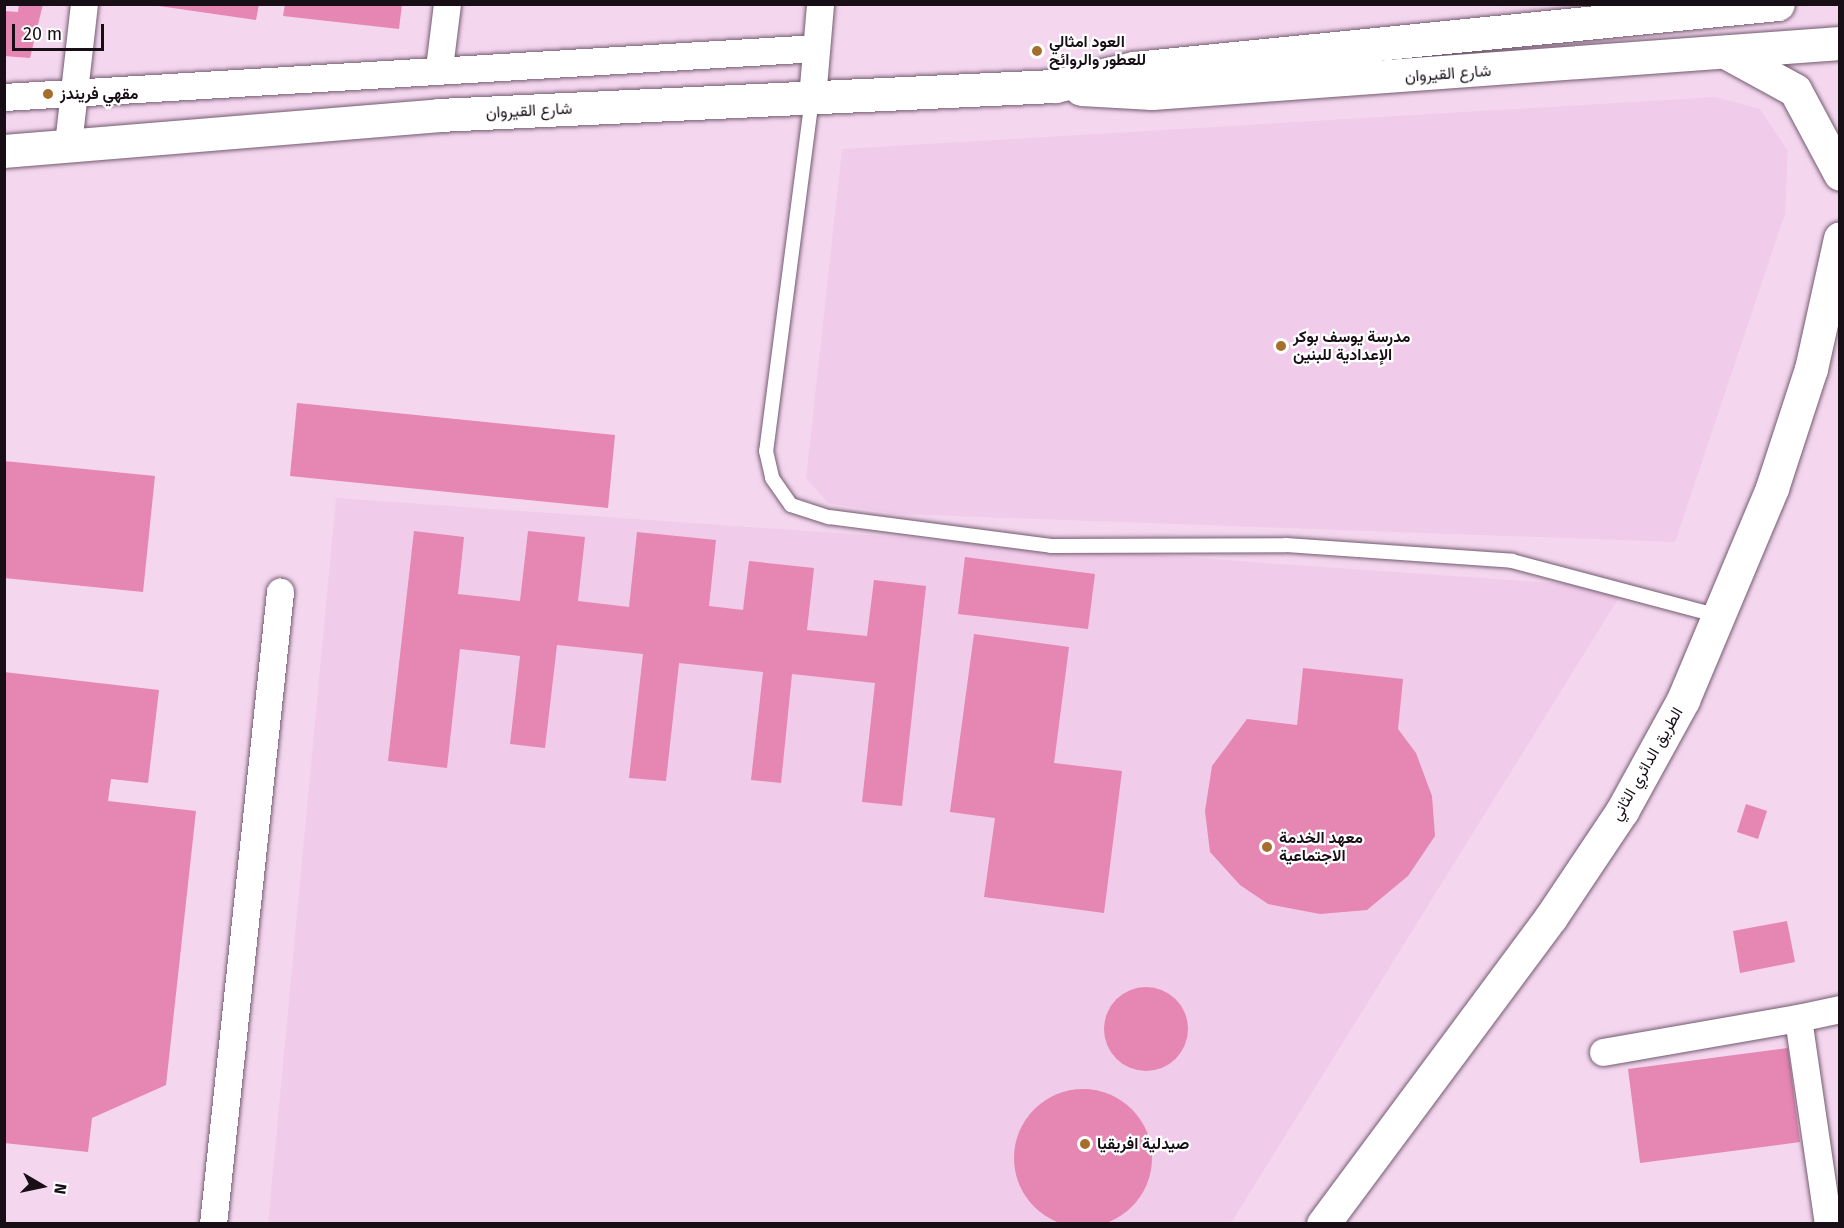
<!DOCTYPE html>
<html>
<head>
<meta charset="utf-8">
<style>
  body { margin:0 }
  #map { position:relative; width:1844px; height:1228px; overflow:hidden; background:#f4d7ef; font-family:"Fira Sans",Vazirmatn,sans-serif }
  div>[style] { position:absolute }
  .built>* { inset:0; background:#f0ccea }
  .building>* { inset:0; background:#e586b3 }
  .round { border-radius:50% }
  .roads { filter:drop-shadow(0 0 2px #745b70) drop-shadow(0 0 2px #745b70) }
  .lane>* { height:14px; margin:-7px; padding:0 7px; transform-origin:7px; border-radius:7px; background:#fff }
  .street>* { height:27px; margin:-13.5px; padding:0 13.5px; transform-origin:13.5px; border-radius:13.5px; background:#fff }
  .secondary>* { height:33px; margin:-16.5px; padding:0 16.5px; transform-origin:16.5px; border-radius:16.5px; background:#fff }
  .primary>* { height:33px; margin:-16.5px; padding:0 16.5px; transform-origin:16.5px; border-radius:16.5px; background:#fff }
  .dots>* { width:16px; height:16px; translate:-50% -50%; box-sizing:border-box; border:3px solid #fff; border-radius:50% }
  span { translate:-50% -50%; white-space:nowrap; text-align:center; line-height:1.15; -webkit-text-stroke:4.5px #fff; paint-order:stroke }
  .poi-label { font-size:16px; color:#170e16; font-weight:700 }
  .left { translate:0 -50%; text-align:left }
  .street-label { font-size:16px; color:#170e16 }
  .frame { position:absolute; inset:0; border:6px solid #170e16; pointer-events:none }
  .north { position:absolute; left:12px; top:1156px; width:60px; height:60px; -webkit-text-stroke:4px #fff; paint-order:stroke; rotate:99deg; font-size:16px; font-weight:700; line-height:24px; text-align:center; color:#170e16 }
  .north::after { content:''; display:block; margin:auto; width:21px; height:27px; background:#170e16; clip-path:polygon(50% 0,100% 100%,50% 72%,0 100%) }
  .scale { position:absolute; left:12px; top:24px; width:92px; height:27px; box-sizing:border-box; border:3px solid #170e16; border-top:0; padding-left:8px; font-size:18px; line-height:21px; white-space:nowrap; color:#170e16; -webkit-text-stroke:4px #fff; paint-order:stroke }
</style>
</head>
<body>
<div id="map">
  <div class="built">
    <i style="clip-path:polygon(1715px 97px,1760px 109px,1788px 151px,1785px 214px,1675px 542px,896px 514px,828px 503px,806px 478px,842px 149px)"></i>
    <i style="clip-path:polygon(336px 498px,1625px 588px,1231px 1223px,268px 1224px)"></i>
  </div>
  <div class="building">
    <i style="clip-path:polygon(19px 4px,43px 4px,30px 58px,4px 56px,4px 11px,18px 12px)"></i>
    <i style="clip-path:polygon(145px 4px,259px 4px,256px 20px)"></i>
    <i style="clip-path:polygon(285px 4px,402px 4px,399px 29px,283px 16px)"></i>
    <i style="clip-path:polygon(297px 403px,615px 435px,608px 508px,290px 476px)"></i>
    <i style="clip-path:polygon(4px 461px,155px 476px,143px 592px,4px 578px)"></i>
    <i style="clip-path:polygon(414px 531px,464px 537px,458px 594px,520px 601px,528px 531px,585px 537px,578px 601px,629px 607px,637px 532px,716px 540px,709px 606px,743px 610px,749px 561px,814px 568px,807px 630px,867px 636px,874px 580px,926px 586px,902px 806px,862px 802px,875px 683px,792px 674px,781px 783px,751px 780px,763px 672px,679px 663px,666px 781px,629px 778px,643px 654px,557px 645px,545px 748px,510px 744px,520px 656px,460px 649px,447px 768px,388px 761px)"></i>
    <i style="clip-path:polygon(965px 557px,1095px 574px,1088px 629px,958px 614px)"></i>
    <i style="clip-path:polygon(974px 634px,1069px 647px,1054px 763px,1122px 771px,1104px 913px,984px 897px,995px 818px,950px 812px)"></i>
    <i style="clip-path:polygon(1303px 668px,1403px 679px,1398px 729px,1416px 753px,1432px 796px,1435px 836px,1408px 876px,1367px 910px,1320px 914px,1268px 904px,1240px 885px,1210px 852px,1205px 811px,1212px 766px,1247px 719px,1297px 725px)"></i>
    <i style="clip-path:polygon(4px 672px,159px 690px,148px 783px,111px 779px,108px 801px,196px 811px,166px 1085px,92px 1118px,88px 1152px,4px 1143px)"></i>
    <i style="clip-path:polygon(1746px 804px,1767px 811px,1758px 839px,1737px 832px)"></i>
    <i style="clip-path:polygon(1787px 921px,1795px 962px,1740px 973px,1733px 931px)"></i>
    <i class="round" style="left:1104px;top:987px;width:84px;height:84px"></i>
    <i style="clip-path:polygon(1788px 1048px,1800px 1142px,1640px 1163px,1628px 1069px)"></i>
    <i class="round" style="left:1014px;top:1089px;width:138px;height:138px"></i>
  </div>
  <div class="roads">
    <div class="lane">
      <i style="left:812px;top:98px;width:356px;rotate:97.4deg"></i>
      <i style="left:766px;top:451px;width:28px;rotate:77deg"></i>
      <i style="left:772px;top:478px;width:33px;rotate:55deg"></i>
      <i style="left:791px;top:505px;width:40px;rotate:18deg"></i>
      <i style="left:829px;top:517px;width:224px;rotate:7.4deg"></i>
      <i style="left:1051px;top:546px;width:235px;rotate:-0.2deg"></i>
      <i style="left:1286px;top:545px;width:227px;rotate:4deg"></i>
      <i style="left:1512px;top:561px;width:214px;rotate:14.9deg"></i>
    </div>
    <div class="street">
      <i style="left:439px;top:68px;width:64px;rotate:-82.9deg"></i>
      <i style="left:4px;top:97px;width:813px;rotate:-3.45deg"></i>
      <i style="left:812px;top:98px;width:94px;rotate:-85.1deg"></i>
      <i style="left:68px;top:144px;width:141px;rotate:-83.5deg"></i>
      <i style="left:1603px;top:1052px;width:198px;rotate:-9.9deg"></i>
      <i style="left:213px;top:1224px;width:636px;rotate:-83.95deg"></i>
      <i style="left:1828px;top:1224px;width:208px;rotate:-98.3deg"></i>
      <i style="left:1798px;top:1018px;width:43px;rotate:-12.1deg"></i>
    </div>
    <div class="secondary">
      <i style="left:1081px;top:89px;width:71px;rotate:3.2deg"></i>
      <i style="left:1152px;top:93px;width:690px;rotate:-4.16deg"></i>
      <i style="left:4px;top:151px;width:436px;rotate:-4.7deg"></i>
      <i style="left:439px;top:115px;width:617px;rotate:-2.7deg"></i>
      <i style="left:1055px;top:86px;width:81px;rotate:-12.8deg"></i>
      <i style="left:1134px;top:68px;width:647px;rotate:-5.68deg"></i>
    </div>
    <div class="primary">
      <i style="left:1729px;top:54px;width:75px;rotate:28.6deg"></i>
      <i style="left:1795px;top:90px;width:95px;rotate:61.8deg"></i>
      <i style="left:1323px;top:1224px;width:382px;rotate:-53.4deg"></i>
      <i style="left:1551px;top:917px;width:128px;rotate:-56.2deg"></i>
      <i style="left:1622px;top:811px;width:127px;rotate:-61.2deg"></i>
      <i style="left:1683px;top:700px;width:230px;rotate:-67.2deg"></i>
      <i style="left:1772px;top:488px;width:125px;rotate:-71.9deg"></i>
      <i style="left:1811px;top:369px;width:134px;rotate:-77.5deg"></i>
    </div>
  </div>
  <div class="dots">
    <i style="left:1037px;top:51px;background:#a66e2c"></i>
    <i style="left:48px;top:94px;background:#a66e2c"></i>
    <i style="left:1281px;top:346px;background:#a66e2c"></i>
    <i style="left:1267px;top:847px;background:#a66e2c"></i>
    <i style="left:1085px;top:1144px;background:#a66e2c"></i>
  </div>
  <div class="poi-label">
    <span class="left" style="left:1049px;top:51px">العود امثالي<br>للعطور والروائح</span>
    <span class="left" style="left:60px;top:94px">مقهي فريندز</span>
    <span class="left" style="left:1293px;top:346px">مدرسة يوسف بوكر<br>الإعدادية للبنين</span>
    <span class="left" style="left:1279px;top:847px">معهد الخدمة<br>الاجتماعية</span>
    <span class="left" style="left:1097px;top:1144px">صيدلية افريقيا</span>
  </div>
  <div class="street-label">
    <span style="left:1448px;top:74px;rotate:-4deg">شارع القيروان</span>
    <span style="left:529px;top:111px;rotate:-3deg">شارع القيروان</span>
    <span style="left:1647px;top:764px;rotate:-60deg">الطريق الدائري الثاني</span>
  </div>
  <div class="frame"></div>
  <div class="north">N</div>
  <div class="scale">20 m</div>
</div>
</body>
</html>
